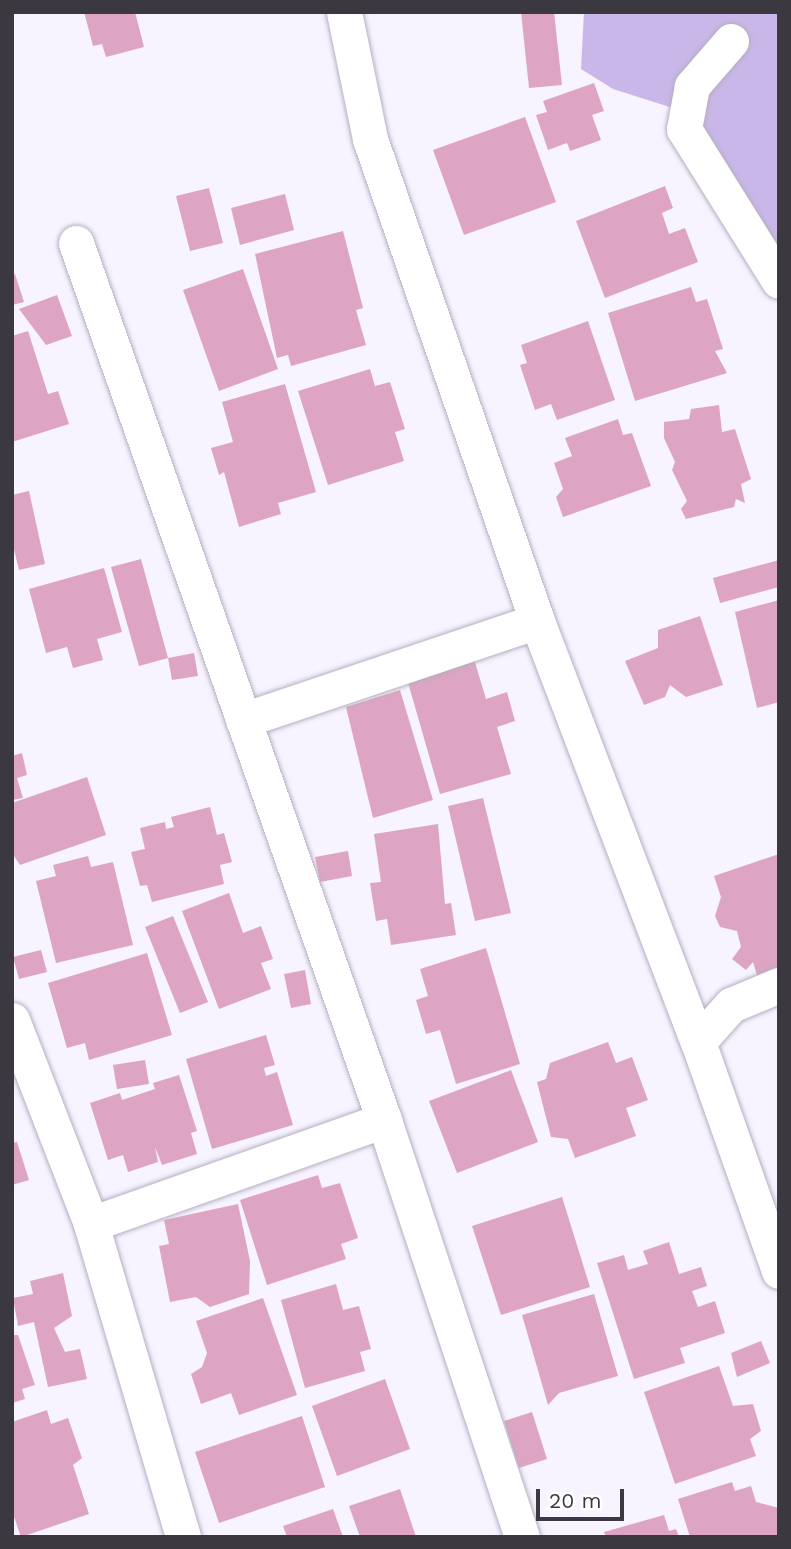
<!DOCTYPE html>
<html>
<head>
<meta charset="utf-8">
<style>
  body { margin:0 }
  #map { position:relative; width:791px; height:1549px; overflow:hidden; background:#f7f3ff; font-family:"Work Sans",sans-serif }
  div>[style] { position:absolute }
  .green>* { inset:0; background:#cab7e9 }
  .building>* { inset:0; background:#dda5c3 }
  .roads { filter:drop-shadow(0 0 2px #b5aec1) drop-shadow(0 0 2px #b5aec1) }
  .street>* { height:35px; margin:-17.5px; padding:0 17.5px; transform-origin:17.5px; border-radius:17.5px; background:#fff }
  span { translate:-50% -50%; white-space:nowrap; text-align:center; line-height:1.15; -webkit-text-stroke:5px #fff; paint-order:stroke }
  .frame { position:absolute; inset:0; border:14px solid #3b383f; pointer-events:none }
  .scale { position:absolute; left:536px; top:1489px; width:88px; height:32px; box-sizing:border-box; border:4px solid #3b383f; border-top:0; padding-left:9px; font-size:21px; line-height:24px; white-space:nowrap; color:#3b383f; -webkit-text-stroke:5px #fff; paint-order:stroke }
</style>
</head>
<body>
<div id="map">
  <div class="green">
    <i style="clip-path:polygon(584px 12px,779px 12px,779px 244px,768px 244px,712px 157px,698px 116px,613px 89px,581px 69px)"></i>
  </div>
  <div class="building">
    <i style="clip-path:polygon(84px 12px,135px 12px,144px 47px,106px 57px,102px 44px,93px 46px)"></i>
    <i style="clip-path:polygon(521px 12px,554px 12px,562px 85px,529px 88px)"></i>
    <i style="clip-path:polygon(594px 83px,604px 111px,592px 115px,601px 140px,570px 151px,567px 143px,548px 150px,536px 115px,547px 112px,543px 101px)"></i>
    <i style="clip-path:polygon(525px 117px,556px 202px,464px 235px,433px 150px)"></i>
    <i style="clip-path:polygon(665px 186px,673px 208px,662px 213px,669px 234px,685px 228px,698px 262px,605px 298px,576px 221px)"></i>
    <i style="clip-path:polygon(209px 188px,223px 243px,190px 251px,176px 196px)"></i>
    <i style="clip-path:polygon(285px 194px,294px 230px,240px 245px,231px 208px)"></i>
    <i style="clip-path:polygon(343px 231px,363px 308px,356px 310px,366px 345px,291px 366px,288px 355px,277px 358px,255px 254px)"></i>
    <i style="clip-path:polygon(243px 269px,278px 369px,219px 391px,183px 290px)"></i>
    <i style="clip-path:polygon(15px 274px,24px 302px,12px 305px,12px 275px)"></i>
    <i style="clip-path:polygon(691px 287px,696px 302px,707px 299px,723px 349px,715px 351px,727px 373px,635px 401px,608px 313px)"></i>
    <i style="clip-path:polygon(57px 295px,72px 336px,46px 345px,19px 309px)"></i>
    <i style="clip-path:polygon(588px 321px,615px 400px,557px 420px,551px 404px,535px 410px,520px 365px,527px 363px,521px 345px)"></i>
    <i style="clip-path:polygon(28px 331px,48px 394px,58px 391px,69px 424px,12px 442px,12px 336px)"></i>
    <i style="clip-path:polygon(370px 369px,375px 386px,390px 382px,405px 429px,395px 432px,404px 461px,328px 485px,298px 391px)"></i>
    <i style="clip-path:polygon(285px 384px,316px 492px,278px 503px,281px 514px,239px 527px,224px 472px,219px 475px,211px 448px,233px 442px,222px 402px)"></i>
    <i style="clip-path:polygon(719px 405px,722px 432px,735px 429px,751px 479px,741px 484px,745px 503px,736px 499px,734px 507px,686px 519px,681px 509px,687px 501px,672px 470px,675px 462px,664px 438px,664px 422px,689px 419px,691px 409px)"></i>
    <i style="clip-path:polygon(618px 419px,623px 435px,632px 433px,651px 486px,563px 517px,556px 497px,563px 489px,554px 463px,572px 456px,565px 438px)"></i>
    <i style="clip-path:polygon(29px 491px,45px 564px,19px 570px,12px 541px,12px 495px)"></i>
    <i style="clip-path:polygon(141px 559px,168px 658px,139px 666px,111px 567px)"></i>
    <i style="clip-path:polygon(779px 560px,779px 587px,720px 603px,713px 578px)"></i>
    <i style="clip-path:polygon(104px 568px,122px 632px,97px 639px,103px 660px,73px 668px,67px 647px,46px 653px,29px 589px)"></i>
    <i style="clip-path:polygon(779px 600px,779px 702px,757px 708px,735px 612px)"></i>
    <i style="clip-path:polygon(700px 616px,723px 685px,686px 697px,670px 685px,665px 697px,644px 705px,625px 661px,658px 648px,658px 630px)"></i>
    <i style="clip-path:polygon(194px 653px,198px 676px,172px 680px,168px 658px)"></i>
    <i style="clip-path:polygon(474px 659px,486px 699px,507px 692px,515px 721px,497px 727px,511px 774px,440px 794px,407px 679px)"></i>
    <i style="clip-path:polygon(400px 690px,433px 800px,373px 818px,346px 707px)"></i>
    <i style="clip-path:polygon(22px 753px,27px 775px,17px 778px,23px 798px,12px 800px,12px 756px)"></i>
    <i style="clip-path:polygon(87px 777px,106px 835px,20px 865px,12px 853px,12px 803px)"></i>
    <i style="clip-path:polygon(483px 798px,511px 913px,475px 921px,448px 806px)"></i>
    <i style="clip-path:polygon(210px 807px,217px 835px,224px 833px,232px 862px,220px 865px,224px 884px,152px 902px,147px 885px,140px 886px,131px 852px,145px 849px,140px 828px,165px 822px,166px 829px,174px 827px,171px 817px)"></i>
    <i style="clip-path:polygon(438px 824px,445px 904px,451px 903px,456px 935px,391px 945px,387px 919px,376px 921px,370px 883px,381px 882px,374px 834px)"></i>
    <i style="clip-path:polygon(348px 851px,352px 876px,320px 882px,315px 857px)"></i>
    <i style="clip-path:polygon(779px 854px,779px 967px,757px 975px,753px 962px,746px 970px,732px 959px,741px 947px,737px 931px,720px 927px,715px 916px,721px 897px,714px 876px)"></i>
    <i style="clip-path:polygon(88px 856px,91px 867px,113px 862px,133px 945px,56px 963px,36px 881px,56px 876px,53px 865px)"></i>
    <i style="clip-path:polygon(229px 893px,243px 933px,261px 926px,273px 959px,261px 963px,271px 989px,219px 1009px,182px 911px)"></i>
    <i style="clip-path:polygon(173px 916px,208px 1002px,180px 1013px,145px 927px)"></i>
    <i style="clip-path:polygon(486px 948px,520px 1064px,456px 1084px,440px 1030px,426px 1034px,416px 1000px,428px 996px,420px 969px)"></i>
    <i style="clip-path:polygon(41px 950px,47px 972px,19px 979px,13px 957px)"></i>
    <i style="clip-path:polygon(147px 953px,172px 1035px,89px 1060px,85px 1043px,67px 1048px,48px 983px)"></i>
    <i style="clip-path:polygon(305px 970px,311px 1004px,291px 1008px,284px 974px)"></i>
    <i style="clip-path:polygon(266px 1035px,275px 1065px,264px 1068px,266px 1076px,277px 1072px,293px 1125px,212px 1149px,186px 1059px)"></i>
    <i style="clip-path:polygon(608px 1042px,616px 1063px,632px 1057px,648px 1100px,626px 1108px,636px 1136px,575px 1158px,568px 1139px,551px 1137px,537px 1082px,546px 1079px,550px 1063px)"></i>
    <i style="clip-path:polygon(145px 1060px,149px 1084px,117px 1089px,113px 1065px)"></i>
    <i style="clip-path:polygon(511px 1070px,538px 1142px,457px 1173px,429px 1101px)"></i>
    <i style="clip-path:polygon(179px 1075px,197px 1131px,191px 1133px,197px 1154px,162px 1165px,155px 1147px,158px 1162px,128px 1172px,123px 1155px,108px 1160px,90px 1103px,120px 1093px,122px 1100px,155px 1089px,153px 1083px)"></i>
    <i style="clip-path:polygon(17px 1142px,29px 1180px,12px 1185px,12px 1143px)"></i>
    <i style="clip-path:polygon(318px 1175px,322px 1188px,340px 1183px,358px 1238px,341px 1244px,346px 1259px,267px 1285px,240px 1200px)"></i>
    <i style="clip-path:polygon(562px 1197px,590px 1287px,501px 1315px,472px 1226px)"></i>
    <i style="clip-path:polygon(238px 1204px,250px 1261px,249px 1294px,210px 1307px,196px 1297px,170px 1302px,159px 1246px,169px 1244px,164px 1220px)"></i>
    <i style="clip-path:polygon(669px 1242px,679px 1274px,701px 1267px,707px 1286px,692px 1291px,698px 1307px,715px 1301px,725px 1333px,680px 1348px,685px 1363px,634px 1379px,597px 1263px,624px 1255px,628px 1270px,648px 1264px,643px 1251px)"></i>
    <i style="clip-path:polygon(63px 1273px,72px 1316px,54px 1328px,65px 1352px,80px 1349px,87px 1379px,48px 1387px,34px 1322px,18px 1326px,13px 1298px,33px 1294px,30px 1281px)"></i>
    <i style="clip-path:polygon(336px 1284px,343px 1310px,359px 1306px,371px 1349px,360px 1352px,365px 1371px,305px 1388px,281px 1300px)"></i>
    <i style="clip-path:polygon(594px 1294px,618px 1376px,559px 1393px,548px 1405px,522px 1315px)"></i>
    <i style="clip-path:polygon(263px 1298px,297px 1395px,239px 1415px,231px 1393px,201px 1404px,191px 1374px,202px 1367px,207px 1353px,196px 1321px)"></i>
    <i style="clip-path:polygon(12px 1335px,18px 1335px,35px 1385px,22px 1389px,25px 1399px,12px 1403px)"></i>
    <i style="clip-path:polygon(761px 1341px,770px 1363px,737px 1377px,731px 1353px)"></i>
    <i style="clip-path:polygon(719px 1366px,733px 1406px,753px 1404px,761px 1431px,750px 1439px,756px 1456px,675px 1484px,644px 1392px)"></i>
    <i style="clip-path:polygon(385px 1379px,410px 1449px,337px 1476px,312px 1406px)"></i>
    <i style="clip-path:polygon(47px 1410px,51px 1424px,68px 1418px,82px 1458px,73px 1465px,89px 1514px,21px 1537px,12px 1511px,12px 1422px)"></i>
    <i style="clip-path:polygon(532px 1412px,547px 1459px,519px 1468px,504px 1421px)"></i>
    <i style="clip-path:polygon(302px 1416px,325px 1487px,219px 1523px,195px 1452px)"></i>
    <i style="clip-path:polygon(732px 1482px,735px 1491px,751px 1486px,756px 1502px,779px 1508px,779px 1537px,690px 1537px,678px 1499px)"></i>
    <i style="clip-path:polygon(400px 1489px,416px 1537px,360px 1537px,349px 1506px)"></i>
    <i style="clip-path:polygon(333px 1509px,343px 1537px,287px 1537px,283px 1526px)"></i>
    <i style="clip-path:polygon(664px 1515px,669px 1531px,676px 1529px,679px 1537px,606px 1537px,604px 1532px)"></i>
  </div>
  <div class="roads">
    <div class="street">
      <i style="left:344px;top:12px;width:130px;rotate:78.4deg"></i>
      <i style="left:370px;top:139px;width:510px;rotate:70.89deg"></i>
      <i style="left:537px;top:621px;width:451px;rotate:69.1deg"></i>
      <i style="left:698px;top:1042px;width:243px;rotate:70.5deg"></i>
      <i style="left:731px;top:41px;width:60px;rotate:130.9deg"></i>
      <i style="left:692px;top:86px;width:44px;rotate:100.5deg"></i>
      <i style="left:684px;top:129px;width:179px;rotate:58deg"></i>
      <i style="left:76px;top:243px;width:930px;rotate:70.65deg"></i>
      <i style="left:384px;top:1120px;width:439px;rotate:71.7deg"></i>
      <i style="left:243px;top:720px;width:310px;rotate:-18.6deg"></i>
      <i style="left:12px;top:1020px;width:219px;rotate:68.8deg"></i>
      <i style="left:91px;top:1224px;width:326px;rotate:73.6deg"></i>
      <i style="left:698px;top:1042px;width:50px;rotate:-48.3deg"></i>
      <i style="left:731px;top:1005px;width:52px;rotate:-22.6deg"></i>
      <i style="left:91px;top:1224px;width:311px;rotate:-19.5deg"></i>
    </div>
  </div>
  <div class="frame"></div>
  <div class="scale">20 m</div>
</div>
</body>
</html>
